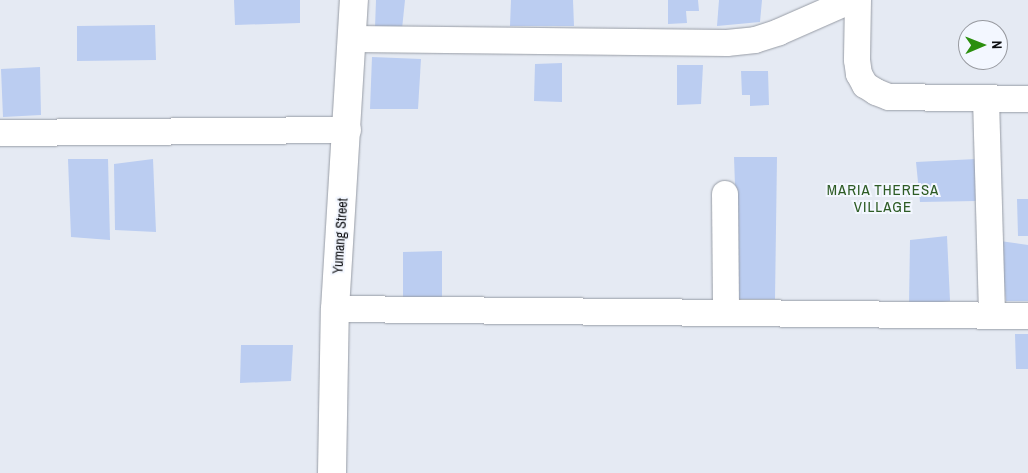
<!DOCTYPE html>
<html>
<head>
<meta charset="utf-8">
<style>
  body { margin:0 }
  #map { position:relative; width:1028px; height:473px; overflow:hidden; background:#e5eaf3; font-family:"Archivo Narrow",sans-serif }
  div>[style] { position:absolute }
  .building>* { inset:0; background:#bbcdf1 }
  .roads { filter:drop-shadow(0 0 1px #979ca5) drop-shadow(0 0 1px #979ca5) }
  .minor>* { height:26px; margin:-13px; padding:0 13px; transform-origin:13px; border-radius:13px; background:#fff }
  .major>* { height:28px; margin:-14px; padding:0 14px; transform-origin:14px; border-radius:14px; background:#fff }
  span { translate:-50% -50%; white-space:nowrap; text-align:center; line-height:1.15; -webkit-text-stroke:4px #f3f7ff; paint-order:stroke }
  .street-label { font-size:14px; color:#0c0d10 }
  .neighbourhood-label { font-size:15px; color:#2e5c25; letter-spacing:1px }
  .north { position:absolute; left:958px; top:20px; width:50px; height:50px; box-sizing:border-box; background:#f3f7ff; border:1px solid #97999f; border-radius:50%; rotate:89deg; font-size:14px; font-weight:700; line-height:20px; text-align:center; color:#0c0d10 }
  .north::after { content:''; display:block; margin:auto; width:18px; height:22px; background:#2b8f0e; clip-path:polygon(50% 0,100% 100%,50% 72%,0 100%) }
</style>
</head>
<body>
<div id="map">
  <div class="building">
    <i style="clip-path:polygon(234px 0,300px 0,300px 23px,235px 25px)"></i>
    <i style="clip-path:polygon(376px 0,405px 0,402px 29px,375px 28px)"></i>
    <i style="clip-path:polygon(511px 0,573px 0,574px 26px,510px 26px)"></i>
    <i style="clip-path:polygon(668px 0,698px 0,699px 11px,686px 11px,687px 23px,668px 24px)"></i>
    <i style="clip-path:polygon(719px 0,762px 0,760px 22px,717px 26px)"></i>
    <i style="clip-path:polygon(155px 25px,156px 60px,77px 61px,77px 26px)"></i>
    <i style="clip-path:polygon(372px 57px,421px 59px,418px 109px,370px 109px)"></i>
    <i style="clip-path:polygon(562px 63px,562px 102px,534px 101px,535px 64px)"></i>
    <i style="clip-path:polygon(677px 65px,703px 65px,701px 104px,677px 105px)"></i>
    <i style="clip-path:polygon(40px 67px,41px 115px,3px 117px,1px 69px)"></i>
    <i style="clip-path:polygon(741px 71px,768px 71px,769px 105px,750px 106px,750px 95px,742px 95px)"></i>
    <i style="clip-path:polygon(734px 157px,777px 157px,775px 299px,739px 299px)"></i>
    <i style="clip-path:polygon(68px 159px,108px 159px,110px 240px,71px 237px)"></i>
    <i style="clip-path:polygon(153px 159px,156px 232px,115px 230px,114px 164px)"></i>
    <i style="clip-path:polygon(976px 159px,976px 201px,920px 202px,916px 162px)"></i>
    <i style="clip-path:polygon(1017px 199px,1028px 199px,1028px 236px,1018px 236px)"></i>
    <i style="clip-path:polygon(947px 236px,950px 301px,909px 306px,910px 240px)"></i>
    <i style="clip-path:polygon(1000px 241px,1028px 245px,1028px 301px,1006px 301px)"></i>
    <i style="clip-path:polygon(442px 251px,442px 298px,403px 299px,403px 252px)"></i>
    <i style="clip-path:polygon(1015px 334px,1028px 334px,1028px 369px,1016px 369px)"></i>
    <i style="clip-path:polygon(241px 345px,293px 345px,291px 381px,240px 383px)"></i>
  </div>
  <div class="roads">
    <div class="minor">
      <i style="left:858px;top:0;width:60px;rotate:91deg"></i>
      <i style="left:857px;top:60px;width:14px;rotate:82deg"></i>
      <i style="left:859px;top:74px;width:13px;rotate:61deg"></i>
      <i style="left:865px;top:85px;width:13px;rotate:32deg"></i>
      <i style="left:876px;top:92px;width:14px;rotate:21deg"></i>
      <i style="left:889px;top:97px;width:139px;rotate:0.8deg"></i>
      <i style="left:353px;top:39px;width:374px;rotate:0.6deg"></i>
      <i style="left:727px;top:43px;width:28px;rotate:-6deg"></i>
      <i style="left:755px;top:40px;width:25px;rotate:-18deg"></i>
      <i style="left:779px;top:32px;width:80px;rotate:-23.7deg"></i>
      <i style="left:986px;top:99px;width:216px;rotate:88.4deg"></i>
      <i style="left:0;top:133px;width:348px;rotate:-0.5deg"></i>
      <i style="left:725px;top:194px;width:119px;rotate:89.5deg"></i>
      <i style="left:335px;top:309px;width:693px;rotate:0.58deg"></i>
    </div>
    <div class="major">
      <i style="left:332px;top:473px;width:164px;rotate:-89deg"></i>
      <i style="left:335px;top:309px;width:310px;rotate:-86.5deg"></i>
    </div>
  </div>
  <div class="street-label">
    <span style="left:340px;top:236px;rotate:-86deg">Yumang Street</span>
  </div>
  <div class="neighbourhood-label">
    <span style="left:883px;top:198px">MARIA THERESA<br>VILLAGE</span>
  </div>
  <div class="north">N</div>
</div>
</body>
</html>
